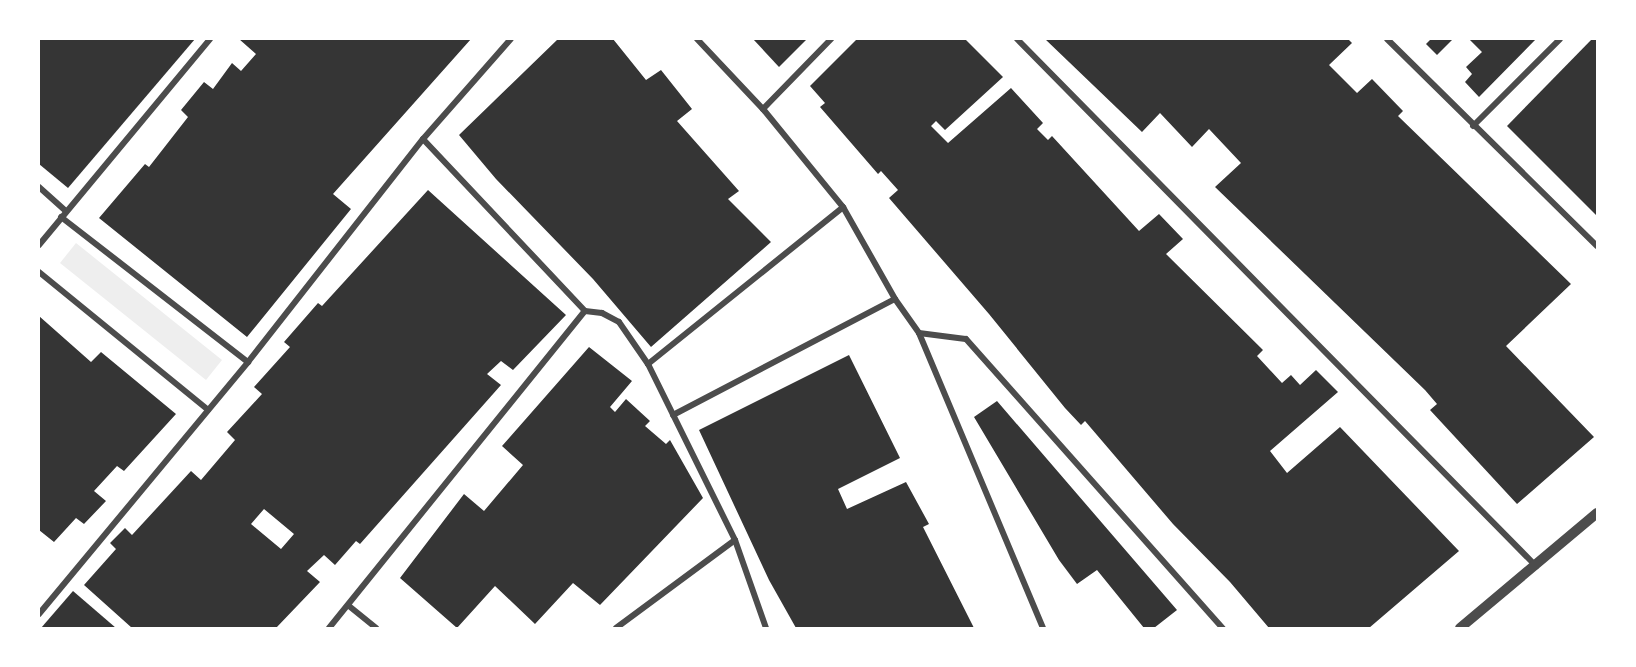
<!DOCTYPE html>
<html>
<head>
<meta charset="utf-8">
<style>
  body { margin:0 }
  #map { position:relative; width:1636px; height:667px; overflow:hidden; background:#fff; font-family:Rubik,sans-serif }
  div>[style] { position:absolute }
  .green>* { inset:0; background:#eee }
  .building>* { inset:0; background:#353535 }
  .minor>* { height:6px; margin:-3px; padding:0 3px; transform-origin:3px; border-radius:3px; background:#4c4c4c }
  .tertiary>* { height:10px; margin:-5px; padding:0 5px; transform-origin:5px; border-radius:5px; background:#4c4c4c }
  span { translate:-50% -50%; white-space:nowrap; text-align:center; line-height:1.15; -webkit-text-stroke:5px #fff; paint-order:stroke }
  .frame { position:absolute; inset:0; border:40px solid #fff; pointer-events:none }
</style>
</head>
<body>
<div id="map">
  <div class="green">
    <i style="clip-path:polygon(76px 243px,222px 360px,206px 380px,60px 263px)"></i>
  </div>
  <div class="building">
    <i style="clip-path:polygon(39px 39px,195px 39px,68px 188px,39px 164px)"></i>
    <i style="clip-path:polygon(239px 39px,471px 39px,333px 194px,351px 209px,247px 337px,99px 218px,145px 164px,149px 167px,188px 117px,181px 110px,204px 82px,213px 89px,232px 63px,241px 71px,256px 54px)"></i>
    <i style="clip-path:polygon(558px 39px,613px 39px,646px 80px,661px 70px,692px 109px,677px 121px,739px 191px,728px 199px,771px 242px,651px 347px,593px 279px,496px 179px,459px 135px)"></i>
    <i style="clip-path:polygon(753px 39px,807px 39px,779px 67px)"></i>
    <i style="clip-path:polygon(857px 39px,965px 39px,1003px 77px,945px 130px,936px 121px,931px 126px,948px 143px,1011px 88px,1043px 123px,1037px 129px,1048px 140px,1052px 136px,1139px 231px,1159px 214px,1183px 239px,1166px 254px,1263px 350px,1257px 356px,1282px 383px,1291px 375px,1300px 385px,1316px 370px,1338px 392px,1270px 451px,1287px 473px,1340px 427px,1459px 551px,1369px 628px,1269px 628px,1230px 582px,1173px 524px,1085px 421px,1081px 425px,1065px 408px,989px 314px,889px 198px,898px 190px,881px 171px,878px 174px,820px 107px,825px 103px,810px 86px)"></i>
    <i style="clip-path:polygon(1045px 39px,1348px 39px,1352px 43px,1329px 65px,1357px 93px,1372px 79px,1403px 111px,1398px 116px,1571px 284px,1506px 346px,1594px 437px,1517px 504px,1430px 410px,1437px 404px,1425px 390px,1215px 187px,1241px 163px,1209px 129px,1192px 147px,1160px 113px,1142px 132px)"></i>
    <i style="clip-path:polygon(1431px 39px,1453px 39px,1437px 55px,1426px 44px)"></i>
    <i style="clip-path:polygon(1469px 39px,1536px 39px,1479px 97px,1465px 82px,1472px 74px,1466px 67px,1482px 52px)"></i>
    <i style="clip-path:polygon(1592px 39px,1597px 39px,1597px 216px,1507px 126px)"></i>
    <i style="clip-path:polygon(evenodd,428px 190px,566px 315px,513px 370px,501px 361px,487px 374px,501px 385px,360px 544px,356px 541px,335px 565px,324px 555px,307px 571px,320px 582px,276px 628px,132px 628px,84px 585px,116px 549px,110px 543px,125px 528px,132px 535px,191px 471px,201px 480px,235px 440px,227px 432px,262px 394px,254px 387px,290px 347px,284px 342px,318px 303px,322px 306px,428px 190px,264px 509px,294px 534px,281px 549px,251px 524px,264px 509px)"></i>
    <i style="clip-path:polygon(39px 316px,91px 362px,101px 352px,176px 414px,124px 471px,117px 466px,94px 491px,106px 501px,84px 524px,76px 518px,54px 542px,39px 530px)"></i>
    <i style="clip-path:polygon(589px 347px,632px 381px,610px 407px,615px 412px,626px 399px,650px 421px,645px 426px,666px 444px,670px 440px,703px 498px,600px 605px,573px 583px,535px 624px,495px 586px,457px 628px,400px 578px,464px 494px,484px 511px,523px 465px,502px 446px)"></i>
    <i style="clip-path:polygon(849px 355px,900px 458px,838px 489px,847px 509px,906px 482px,929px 524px,923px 527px,974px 628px,796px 628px,769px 580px,699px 430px)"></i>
    <i style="clip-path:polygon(997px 401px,1177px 610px,1154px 628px,1144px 628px,1097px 570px,1077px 584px,1059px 560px,974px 417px)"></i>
    <i style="clip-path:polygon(73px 591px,116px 628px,41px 628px)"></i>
  </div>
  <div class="minor">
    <i style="left:697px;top:39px;width:96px;rotate:46.7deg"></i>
    <i style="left:763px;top:109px;width:127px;rotate:50.8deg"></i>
    <i style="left:843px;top:207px;width:106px;rotate:60.5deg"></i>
    <i style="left:895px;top:299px;width:42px;rotate:54.8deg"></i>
    <i style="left:919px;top:333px;width:320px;rotate:67.2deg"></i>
    <i style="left:1017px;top:39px;width:740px;rotate:45.44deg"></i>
    <i style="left:1387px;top:39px;width:295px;rotate:44.6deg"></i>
    <i style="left:763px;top:109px;width:98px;rotate:-45.8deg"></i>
    <i style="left:1473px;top:126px;width:123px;rotate:-45deg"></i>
    <i style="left:39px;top:187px;width:36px;rotate:42deg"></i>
    <i style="left:61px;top:217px;width:237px;rotate:37.8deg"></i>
    <i style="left:39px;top:245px;width:268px;rotate:-50.3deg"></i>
    <i style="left:39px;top:272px;width:218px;rotate:39.2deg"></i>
    <i style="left:585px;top:311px;width:17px;rotate:7deg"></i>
    <i style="left:602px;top:313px;width:19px;rotate:28deg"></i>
    <i style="left:619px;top:322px;width:51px;rotate:55.4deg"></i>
    <i style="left:919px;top:333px;width:47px;rotate:7.3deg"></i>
    <i style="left:966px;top:339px;width:387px;rotate:48.4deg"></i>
    <i style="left:673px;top:415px;width:250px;rotate:-27.6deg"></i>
    <i style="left:349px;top:606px;width:35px;rotate:39deg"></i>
    <i style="left:39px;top:614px;width:327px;rotate:-50.3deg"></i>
    <i style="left:248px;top:362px;width:283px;rotate:-51.9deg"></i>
    <i style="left:423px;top:139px;width:133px;rotate:-48.7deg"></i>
    <i style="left:329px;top:628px;width:407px;rotate:-51.1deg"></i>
    <i style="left:585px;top:311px;width:236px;rotate:-133.3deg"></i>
    <i style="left:616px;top:628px;width:148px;rotate:-36.5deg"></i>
    <i style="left:766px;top:628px;width:93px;rotate:-109.4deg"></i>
    <i style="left:735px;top:540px;width:196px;rotate:-116.3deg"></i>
    <i style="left:648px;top:364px;width:250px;rotate:-38.8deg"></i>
  </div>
  <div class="tertiary">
    <i style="left:1460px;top:628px;width:179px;rotate:-40deg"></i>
  </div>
  <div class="frame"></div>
</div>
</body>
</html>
